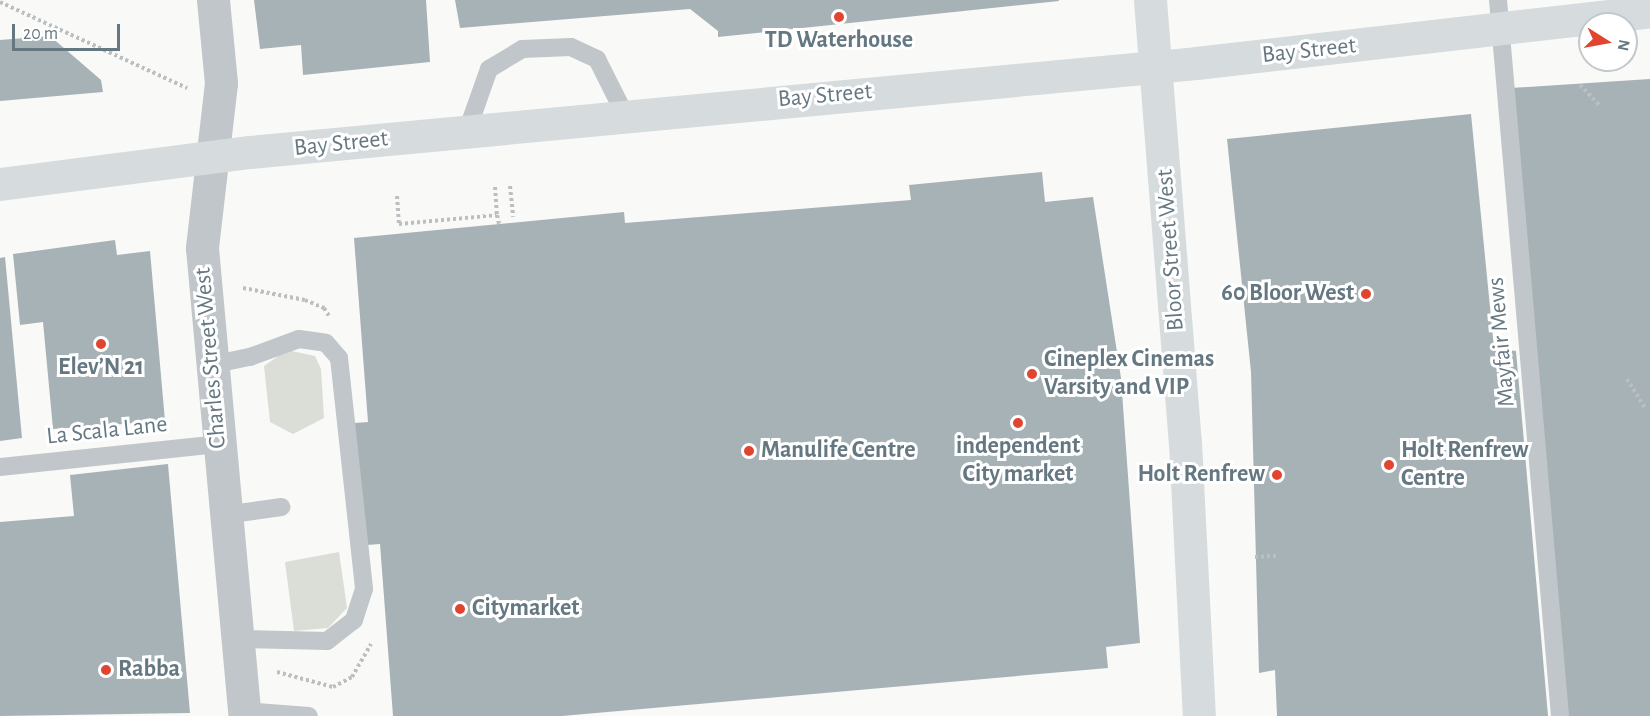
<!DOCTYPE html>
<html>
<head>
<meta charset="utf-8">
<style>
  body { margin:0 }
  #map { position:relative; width:1650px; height:716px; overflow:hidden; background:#f9f9f7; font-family:"Alegreya Sans",sans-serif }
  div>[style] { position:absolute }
  .green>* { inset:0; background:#daded6 }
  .building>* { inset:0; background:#a7b2b6 }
  .path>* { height:4px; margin-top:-2px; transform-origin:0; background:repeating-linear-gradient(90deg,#bbbfc1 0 3px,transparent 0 6px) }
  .lane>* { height:18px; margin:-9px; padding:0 9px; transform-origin:9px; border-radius:9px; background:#c0c6c9 }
  .street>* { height:33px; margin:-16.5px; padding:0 16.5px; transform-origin:16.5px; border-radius:16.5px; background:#c0c6c9 }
  .primary>* { height:33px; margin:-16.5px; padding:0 16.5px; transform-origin:16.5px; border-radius:16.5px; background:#d6dbde }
  .dots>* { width:16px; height:16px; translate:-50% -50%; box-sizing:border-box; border:3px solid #fff; border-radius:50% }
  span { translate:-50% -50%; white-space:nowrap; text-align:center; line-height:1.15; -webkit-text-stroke:6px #fff; paint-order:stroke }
  .poi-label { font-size:24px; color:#657882; font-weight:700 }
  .right { translate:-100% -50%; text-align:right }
  .left { translate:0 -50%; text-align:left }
  .street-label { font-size:24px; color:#657882 }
  .north { position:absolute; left:1578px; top:12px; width:60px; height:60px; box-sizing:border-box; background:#fff; border:2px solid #c1c9cd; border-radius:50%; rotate:101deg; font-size:16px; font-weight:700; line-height:24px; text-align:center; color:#657882 }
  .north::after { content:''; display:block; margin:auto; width:21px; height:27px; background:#e14530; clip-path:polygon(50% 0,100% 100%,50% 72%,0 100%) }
  .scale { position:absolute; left:12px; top:24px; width:108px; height:27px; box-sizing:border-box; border:3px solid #657882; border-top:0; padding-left:8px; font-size:18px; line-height:21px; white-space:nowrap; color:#657882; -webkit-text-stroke:4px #fff; paint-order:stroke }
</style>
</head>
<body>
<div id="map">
  <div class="green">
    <i style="clip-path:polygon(287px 350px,315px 356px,321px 369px,324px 418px,293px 434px,270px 422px,264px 366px)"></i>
    <i style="clip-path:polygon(339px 552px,347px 608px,328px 628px,294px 631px,285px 562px)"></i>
  </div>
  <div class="building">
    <i style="clip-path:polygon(254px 0,426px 0,430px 62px,303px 75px,301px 45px,260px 49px)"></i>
    <i style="clip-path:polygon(455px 0,1059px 0,1059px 1px,718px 37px,718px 31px,690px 9px,460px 28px)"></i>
    <i style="clip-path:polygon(50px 36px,101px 80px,103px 92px,0 101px,0 40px)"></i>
    <i style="clip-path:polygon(1650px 79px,1650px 716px,1564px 716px,1511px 88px)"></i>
    <i style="clip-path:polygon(1471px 114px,1494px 348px,1516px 351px,1548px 716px,1277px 716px,1275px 670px,1259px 673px,1251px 372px,1227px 139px)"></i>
    <i style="clip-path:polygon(1042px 172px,1045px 202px,1093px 197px,1121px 378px,1140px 643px,1106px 647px,1108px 668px,562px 716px,393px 716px,380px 544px,353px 546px,341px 424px,368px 422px,354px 238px,624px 212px,625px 223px,911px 200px,909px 185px)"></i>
    <i style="clip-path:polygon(115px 240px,117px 255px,150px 251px,165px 421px,53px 429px,43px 322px,20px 325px,13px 254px)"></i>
    <i style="clip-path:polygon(5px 257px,22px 438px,0 441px,0 258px)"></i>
    <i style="clip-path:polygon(168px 464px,190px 713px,0 716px,0 522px,74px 516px,70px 475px)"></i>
  </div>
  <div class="path">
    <i style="left:0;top:2px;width:206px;rotate:24.7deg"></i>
    <i style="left:1580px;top:85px;width:28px;rotate:46deg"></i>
    <i style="left:510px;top:186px;width:31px;rotate:84deg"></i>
    <i style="left:495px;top:187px;width:28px;rotate:86deg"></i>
    <i style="left:397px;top:196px;width:28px;rotate:86deg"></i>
    <i style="left:399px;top:224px;width:98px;rotate:-5.2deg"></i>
    <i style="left:497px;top:215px;width:9px;rotate:77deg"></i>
    <i style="left:243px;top:288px;width:63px;rotate:11deg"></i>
    <i style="left:305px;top:300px;width:21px;rotate:23deg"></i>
    <i style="left:324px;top:308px;width:9px;rotate:58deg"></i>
    <i style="left:1627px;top:379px;width:36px;rotate:58deg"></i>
    <i style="left:1255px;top:557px;width:21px;rotate:-3deg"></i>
    <i style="left:277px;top:672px;width:58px;rotate:15deg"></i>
    <i style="left:333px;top:687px;width:21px;rotate:-28deg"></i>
    <i style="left:352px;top:677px;width:38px;rotate:-60deg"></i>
  </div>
  <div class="lane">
    <i style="left:1498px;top:0;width:719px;rotate:85.05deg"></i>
    <i style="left:467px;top:131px;width:66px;rotate:-70.5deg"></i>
    <i style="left:489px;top:69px;width:39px;rotate:-31deg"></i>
    <i style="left:522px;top:49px;width:49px;rotate:-2.3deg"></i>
    <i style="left:571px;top:47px;width:29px;rotate:25deg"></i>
    <i style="left:597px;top:59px;width:63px;rotate:63.4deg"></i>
    <i style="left:211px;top:365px;width:40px;rotate:-12deg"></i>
    <i style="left:250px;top:357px;width:52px;rotate:-20.2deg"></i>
    <i style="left:299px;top:339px;width:27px;rotate:8deg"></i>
    <i style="left:326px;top:343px;width:20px;rotate:49deg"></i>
    <i style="left:339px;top:358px;width:232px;rotate:83.8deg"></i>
    <i style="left:364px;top:589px;width:33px;rotate:108deg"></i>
    <i style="left:354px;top:620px;width:34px;rotate:142deg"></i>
    <i style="left:327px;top:641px;width:90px;rotate:-178.7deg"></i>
    <i style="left:0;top:467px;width:219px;rotate:-6deg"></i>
    <i style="left:225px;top:515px;width:57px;rotate:-8.1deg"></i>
    <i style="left:245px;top:711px;width:64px;rotate:4.5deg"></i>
  </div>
  <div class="street">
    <i style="left:213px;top:0;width:83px;rotate:84.5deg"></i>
    <i style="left:221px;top:83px;width:166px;rotate:96.6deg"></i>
    <i style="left:202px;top:248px;width:470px;rotate:84.8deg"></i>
  </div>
  <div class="primary">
    <i style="left:1150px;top:0;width:443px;rotate:85.5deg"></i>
    <i style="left:1185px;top:442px;width:274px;rotate:87.1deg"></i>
    <i style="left:0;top:184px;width:252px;rotate:-7.3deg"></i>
    <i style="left:250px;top:152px;width:950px;rotate:-5.37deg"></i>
    <i style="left:1196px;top:63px;width:457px;rotate:-6.5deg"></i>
  </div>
  <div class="dots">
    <i style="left:839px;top:17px;background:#e14530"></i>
    <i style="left:1366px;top:294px;background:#e14530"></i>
    <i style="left:101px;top:344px;background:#e14530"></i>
    <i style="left:1032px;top:374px;background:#e14530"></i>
    <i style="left:1018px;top:423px;background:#e14530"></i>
    <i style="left:749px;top:451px;background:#e14530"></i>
    <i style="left:1389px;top:465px;background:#e14530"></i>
    <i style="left:1277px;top:475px;background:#e14530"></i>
    <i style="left:460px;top:609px;background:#e14530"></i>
    <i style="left:106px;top:670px;background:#e14530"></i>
  </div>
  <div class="poi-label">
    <span style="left:839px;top:41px">TD Waterhouse</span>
    <span class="right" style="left:1354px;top:294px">60 Bloor West</span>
    <span class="left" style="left:1044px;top:374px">Cineplex Cinemas<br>Varsity and VIP</span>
    <span style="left:101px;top:368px">Elev’N 21</span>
    <span style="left:1018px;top:461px">independent<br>City market</span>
    <span class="left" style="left:761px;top:451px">Manulife Centre</span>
    <span class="left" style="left:1401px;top:465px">Holt Renfrew<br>Centre</span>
    <span class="right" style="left:1265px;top:475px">Holt Renfrew</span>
    <span class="left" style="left:472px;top:609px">Citymarket</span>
    <span class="left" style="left:118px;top:670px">Rabba</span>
  </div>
  <div class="street-label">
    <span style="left:1309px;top:51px;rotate:-6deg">Bay Street</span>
    <span style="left:825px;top:96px;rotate:-5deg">Bay Street</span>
    <span style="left:341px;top:144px;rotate:-6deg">Bay Street</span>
    <span style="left:1171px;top:250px;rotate:-94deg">Bloor Street West</span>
    <span style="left:1502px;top:342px;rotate:-95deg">Mayfair Mews</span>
    <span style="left:211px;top:358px;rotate:-95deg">Charles Street West</span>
    <span style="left:107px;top:431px;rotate:-6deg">La Scala Lane</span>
  </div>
  <div class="north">N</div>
  <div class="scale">20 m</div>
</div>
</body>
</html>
